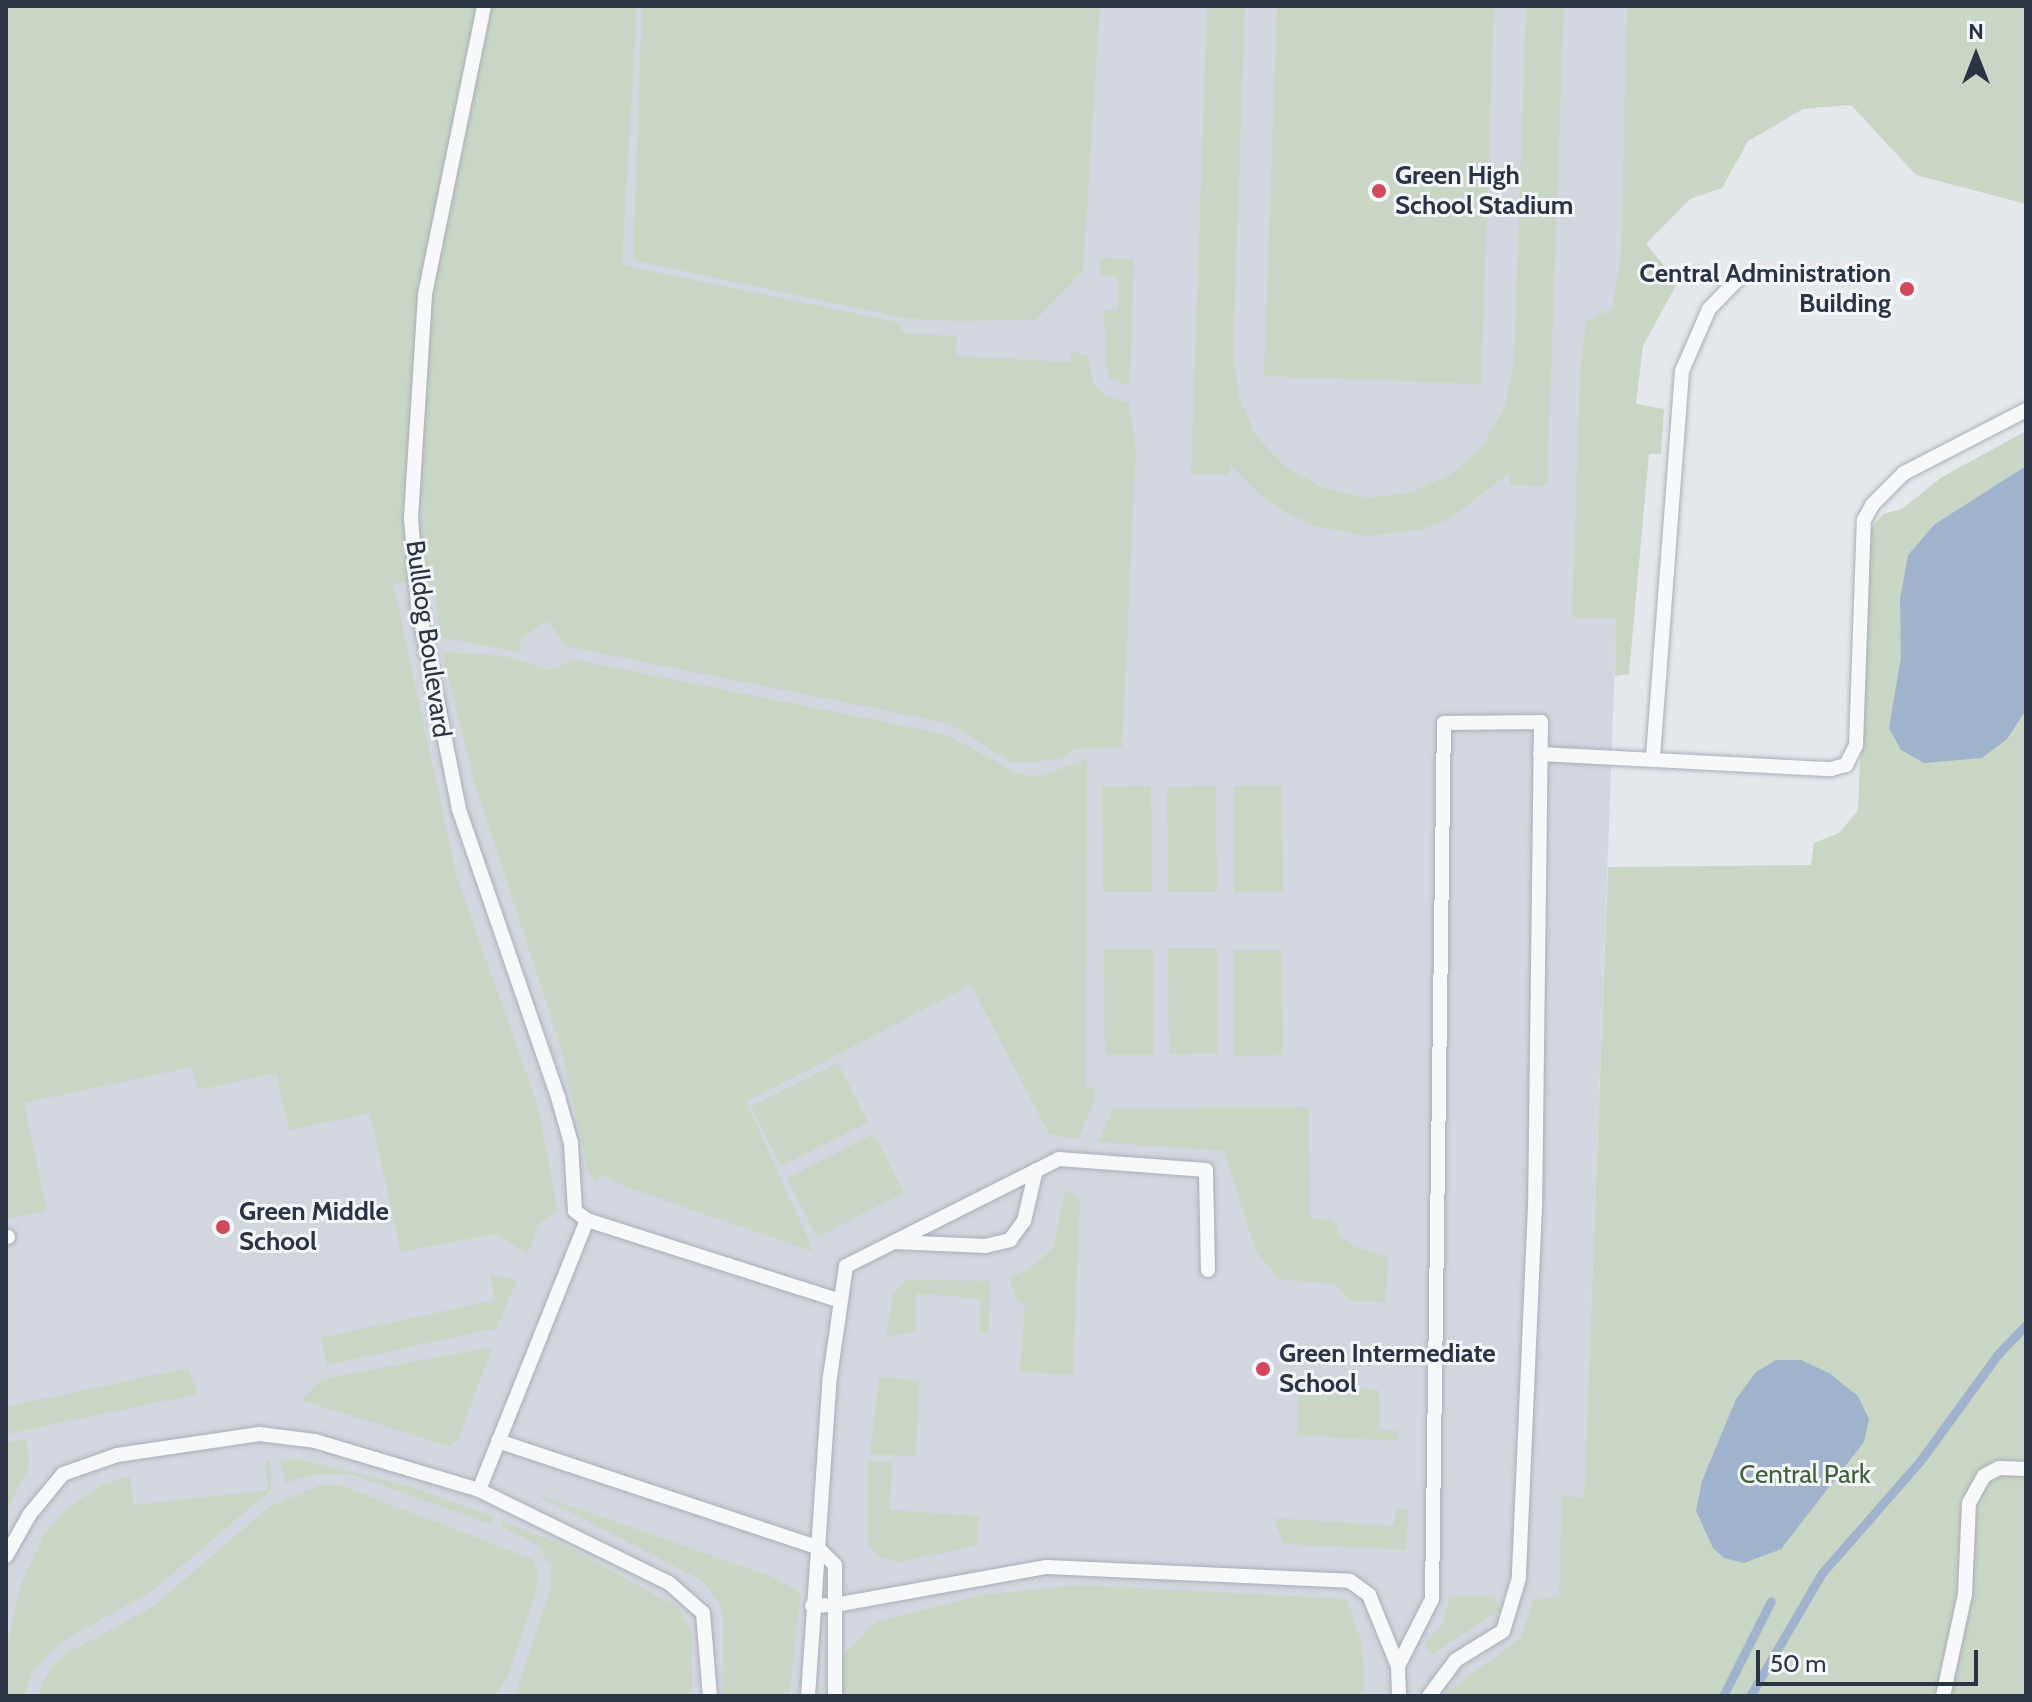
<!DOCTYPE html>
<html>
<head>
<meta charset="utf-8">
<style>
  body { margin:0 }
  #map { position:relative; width:2032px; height:1702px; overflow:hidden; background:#e4e7ec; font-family:Cabin,sans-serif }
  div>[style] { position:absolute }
  .built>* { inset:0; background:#d2d6de }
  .green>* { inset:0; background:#c9d6c5 }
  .water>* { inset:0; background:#9fb4cc }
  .stream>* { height:9px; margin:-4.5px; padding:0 4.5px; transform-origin:4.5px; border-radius:4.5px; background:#9fb4cc }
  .roads { filter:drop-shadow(0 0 2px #a9aeb7) drop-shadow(0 0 2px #a9aeb7) }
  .service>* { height:14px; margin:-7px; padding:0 7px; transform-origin:7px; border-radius:7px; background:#f7f8fa }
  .dots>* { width:22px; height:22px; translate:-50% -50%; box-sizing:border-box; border:4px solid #f4f6f9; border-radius:50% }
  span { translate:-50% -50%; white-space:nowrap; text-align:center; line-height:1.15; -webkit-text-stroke:6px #f4f6f9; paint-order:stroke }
  .poi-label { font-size:26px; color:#2b3445; font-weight:700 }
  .left { translate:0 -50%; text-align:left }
  .right { translate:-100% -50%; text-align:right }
  .street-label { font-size:26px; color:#2b3445 }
  .park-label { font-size:26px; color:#3f6138 }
  .frame { position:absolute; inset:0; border:8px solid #2b3445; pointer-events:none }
  .north { position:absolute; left:1936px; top:16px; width:80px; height:80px; -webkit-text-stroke:6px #f4f6f9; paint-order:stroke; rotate:0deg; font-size:22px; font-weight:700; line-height:32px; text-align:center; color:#2b3445 }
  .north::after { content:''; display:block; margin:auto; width:28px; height:36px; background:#2b3445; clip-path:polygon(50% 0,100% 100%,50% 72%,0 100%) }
  .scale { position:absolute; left:1756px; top:1650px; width:222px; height:36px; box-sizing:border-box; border:4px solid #2b3445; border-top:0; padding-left:10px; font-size:24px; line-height:28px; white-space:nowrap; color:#2b3445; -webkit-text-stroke:6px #f4f6f9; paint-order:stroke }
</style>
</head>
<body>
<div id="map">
  <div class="built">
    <i style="clip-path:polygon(502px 6px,1639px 6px,1577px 1696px,6px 1696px,6px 571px,435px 584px)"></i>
  </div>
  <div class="green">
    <i style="clip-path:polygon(6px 6px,637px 6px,622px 265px,901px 323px,901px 333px,957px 336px,956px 356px,1070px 362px,1072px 351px,1087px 355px,1093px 381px,1104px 395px,1129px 403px,1136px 449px,1122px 748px,1075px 749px,1062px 759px,1013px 763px,948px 723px,565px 646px,548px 621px,522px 637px,519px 652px,439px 637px,434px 584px,393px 583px,457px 878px,538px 1106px,558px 1211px,538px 1224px,528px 1253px,494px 1234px,401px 1252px,370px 1113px,289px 1130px,276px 1073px,198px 1090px,192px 1067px,24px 1103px,47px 1211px,6px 1219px)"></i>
    <i style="clip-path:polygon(642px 6px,1100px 6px,1083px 270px,1036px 320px,958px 321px,902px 318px,633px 260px)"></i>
    <i style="clip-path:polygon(1207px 6px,1245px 6px,1233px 353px,1239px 397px,1257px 437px,1287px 468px,1326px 489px,1369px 498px,1412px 492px,1452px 474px,1484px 444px,1505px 406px,1514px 363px,1526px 6px,1564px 6px,1547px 486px,1510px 485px,1509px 473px,1449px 519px,1423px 529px,1367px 536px,1313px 525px,1288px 514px,1264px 498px,1230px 464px,1229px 475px,1191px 474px)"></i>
    <i style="clip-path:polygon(1277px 6px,1494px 6px,1481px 384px,1264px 376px)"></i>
    <i style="clip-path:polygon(1627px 6px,2026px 6px,2026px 204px,1916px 175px,1851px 105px,1803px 109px,1748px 141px,1722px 188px,1690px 199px,1646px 244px,1678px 282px,1643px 346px,1636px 404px,1664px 409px,1661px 454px,1649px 454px,1629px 674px,1615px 676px,1616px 618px,1572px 617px,1580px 374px,1586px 321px,1612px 309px,1621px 255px)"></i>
    <i style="clip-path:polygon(1100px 258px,1134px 259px,1130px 386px,1109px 378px,1106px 365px,1104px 310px,1118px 311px,1118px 277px,1099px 275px)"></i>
    <i style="clip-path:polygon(2026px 431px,2026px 1696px,1442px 1696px,1520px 1639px,1534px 1600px,1559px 1596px,1562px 1495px,1584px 1498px,1608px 867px,1811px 865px,1814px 843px,1839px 833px,1858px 810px,1870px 530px,1883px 514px,1902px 509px,1942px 477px)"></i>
    <i style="clip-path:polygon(442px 652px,504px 656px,550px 670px,575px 660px,928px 731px,951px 737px,1020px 775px,1042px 776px,1087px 759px,1086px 1087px,1094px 1088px,1096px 1098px,1078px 1139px,1049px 1134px,971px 985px,746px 1102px,814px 1252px,621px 1185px,606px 1175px,596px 1181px,588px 1171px,560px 1044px,475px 785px)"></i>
    <i style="clip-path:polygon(1151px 786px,1152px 892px,1103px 892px,1102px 787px)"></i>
    <i style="clip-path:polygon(1216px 786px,1217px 892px,1168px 892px,1167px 787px)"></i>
    <i style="clip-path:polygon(1233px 786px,1282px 786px,1283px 891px,1234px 892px)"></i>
    <i style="clip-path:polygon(1168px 948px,1217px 948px,1218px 1053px,1169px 1054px)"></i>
    <i style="clip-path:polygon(1104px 949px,1153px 949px,1153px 1054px,1105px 1055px)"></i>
    <i style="clip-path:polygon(1233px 950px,1282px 950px,1283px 1055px,1234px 1056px)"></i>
    <i style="clip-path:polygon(838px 1063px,868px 1122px,781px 1166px,751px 1107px)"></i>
    <i style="clip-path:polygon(1309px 1107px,1310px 1218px,1333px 1220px,1341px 1237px,1354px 1246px,1388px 1258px,1386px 1302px,1350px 1301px,1335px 1284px,1279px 1279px,1256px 1252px,1224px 1151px,1098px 1142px,1113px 1108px)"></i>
    <i style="clip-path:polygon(874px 1134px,904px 1193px,817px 1237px,787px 1178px)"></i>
    <i style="clip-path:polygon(1065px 1190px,1080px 1197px,1073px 1375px,1020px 1372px,1025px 1304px,1016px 1300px,1009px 1278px,1030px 1269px,1053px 1248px)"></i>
    <i style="clip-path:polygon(490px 1275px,517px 1280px,497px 1328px,327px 1365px,321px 1338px,495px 1300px)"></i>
    <i style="clip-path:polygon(905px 1280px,990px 1281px,989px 1333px,980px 1333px,981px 1299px,916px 1293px,916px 1332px,886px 1336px,893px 1295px)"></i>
    <i style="clip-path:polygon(487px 1348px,491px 1350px,458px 1440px,448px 1446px,301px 1400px,323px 1379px)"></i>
    <i style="clip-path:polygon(188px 1368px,198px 1394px,6px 1434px,6px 1407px)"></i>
    <i style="clip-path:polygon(879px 1377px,919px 1380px,916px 1456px,870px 1454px)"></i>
    <i style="clip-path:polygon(1346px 1387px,1379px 1390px,1380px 1429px,1398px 1431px,1398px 1441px,1297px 1435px,1297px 1394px)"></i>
    <i style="clip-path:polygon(26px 1440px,30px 1466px,6px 1511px,6px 1442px)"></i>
    <i style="clip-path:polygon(299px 1459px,409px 1486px,494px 1517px,490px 1524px,354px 1475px,313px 1474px,285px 1483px,281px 1460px)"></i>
    <i style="clip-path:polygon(265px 1460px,270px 1460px,271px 1490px,152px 1591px,61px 1642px,32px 1673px,24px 1696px,6px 1696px,6px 1648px,22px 1582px,46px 1531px,68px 1507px,100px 1486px,130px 1476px,134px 1505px,268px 1490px)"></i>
    <i style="clip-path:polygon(868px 1461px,892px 1462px,890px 1510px,979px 1516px,977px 1545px,900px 1562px,879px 1557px,868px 1545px)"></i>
    <i style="clip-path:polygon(320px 1485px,339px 1485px,532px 1559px,539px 1575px,535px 1595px,508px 1675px,496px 1696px,37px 1696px,51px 1667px,64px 1655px,152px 1607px,269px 1507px)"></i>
    <i style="clip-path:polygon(531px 1492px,772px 1577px,801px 1593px,789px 1696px,723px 1696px,723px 1620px,720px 1604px,703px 1581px)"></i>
    <i style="clip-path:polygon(1395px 1509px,1408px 1509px,1406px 1550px,1284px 1544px,1276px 1527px,1275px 1518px,1395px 1526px)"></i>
    <i style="clip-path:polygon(503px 1521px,565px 1546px,678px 1607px,692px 1632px,692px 1696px,515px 1696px,550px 1591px,551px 1566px,536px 1544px,501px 1526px)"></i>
    <i style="clip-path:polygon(1078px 1585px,1347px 1599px,1362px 1644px,1365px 1696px,840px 1696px,842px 1656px,875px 1622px,982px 1595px)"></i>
    <i style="clip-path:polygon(1450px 1596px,1495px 1597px,1500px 1610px,1431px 1655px,1425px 1643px,1442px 1625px)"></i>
  </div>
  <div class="water">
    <i style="clip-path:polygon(2026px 466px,2026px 710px,2007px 739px,1982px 758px,1924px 763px,1901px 750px,1889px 728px,1901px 657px,1900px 599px,1908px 555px,1935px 524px)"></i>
    <i style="clip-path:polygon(1776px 1360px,1801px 1360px,1829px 1373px,1858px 1396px,1869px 1419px,1864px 1442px,1781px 1549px,1744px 1563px,1724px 1558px,1713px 1548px,1696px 1511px,1702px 1481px,1736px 1399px,1756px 1372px)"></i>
  </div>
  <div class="stream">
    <i style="left:1723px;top:1696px;width:106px;rotate:-63.2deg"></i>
    <i style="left:1750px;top:1696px;width:143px;rotate:-59.7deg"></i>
    <i style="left:1822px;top:1573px;width:149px;rotate:-48.8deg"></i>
    <i style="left:1920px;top:1461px;width:132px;rotate:-53.9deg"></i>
    <i style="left:1998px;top:1354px;width:40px;rotate:-46deg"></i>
  </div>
  <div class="roads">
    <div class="service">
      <i style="left:1540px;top:754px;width:291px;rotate:3deg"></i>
      <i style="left:1831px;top:769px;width:16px;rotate:-15deg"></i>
      <i style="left:1846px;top:765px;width:22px;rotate:-63deg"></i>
      <i style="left:1856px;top:745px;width:225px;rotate:-88deg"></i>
      <i style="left:1864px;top:520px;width:18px;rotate:-61deg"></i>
      <i style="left:1873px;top:504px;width:44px;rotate:-45deg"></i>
      <i style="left:1904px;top:473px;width:137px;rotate:-27.3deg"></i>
      <i style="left:1653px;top:757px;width:387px;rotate:-85.7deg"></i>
      <i style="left:1682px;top:371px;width:68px;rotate:-66.5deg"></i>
      <i style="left:1709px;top:309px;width:42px;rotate:-46deg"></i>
      <i style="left:587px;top:1220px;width:263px;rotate:17.7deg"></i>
      <i style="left:6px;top:1237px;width:2px"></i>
      <i style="left:894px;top:1242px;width:91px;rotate:2.5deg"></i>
      <i style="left:985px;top:1246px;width:26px;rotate:-13deg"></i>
      <i style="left:1010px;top:1240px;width:24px;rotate:-54deg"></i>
      <i style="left:1024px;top:1221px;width:52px;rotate:-76.8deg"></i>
      <i style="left:498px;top:1441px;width:336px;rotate:18.4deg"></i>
      <i style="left:817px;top:1547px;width:25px;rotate:45deg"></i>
      <i style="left:835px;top:1565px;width:40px;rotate:90deg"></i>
      <i style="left:835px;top:1605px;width:23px;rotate:178deg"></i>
      <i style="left:479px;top:1490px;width:291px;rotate:-68.2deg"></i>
      <i style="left:587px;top:1220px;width:15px;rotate:-143deg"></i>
      <i style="left:575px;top:1211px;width:68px;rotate:-93.4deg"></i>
      <i style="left:571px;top:1143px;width:48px;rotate:-105.8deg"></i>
      <i style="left:558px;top:1097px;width:305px;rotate:-109deg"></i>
      <i style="left:459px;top:809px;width:208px;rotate:-101.4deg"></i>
      <i style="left:418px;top:605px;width:87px;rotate:-94.6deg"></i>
      <i style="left:411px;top:518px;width:224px;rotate:-86.4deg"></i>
      <i style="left:425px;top:294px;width:294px;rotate:-78.4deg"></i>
      <i style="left:6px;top:1556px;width:48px;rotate:-60.3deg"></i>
      <i style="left:30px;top:1514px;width:52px;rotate:-50.5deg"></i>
      <i style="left:63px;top:1474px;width:57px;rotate:-19.4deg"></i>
      <i style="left:117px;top:1455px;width:144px;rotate:-8.4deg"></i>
      <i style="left:259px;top:1434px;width:56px;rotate:7.1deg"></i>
      <i style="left:315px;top:1441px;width:171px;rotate:16.6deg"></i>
      <i style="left:479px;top:1490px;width:212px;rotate:26.1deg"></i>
      <i style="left:669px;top:1583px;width:45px;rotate:41.4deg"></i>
      <i style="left:703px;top:1613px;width:83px;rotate:85.2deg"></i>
      <i style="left:1398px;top:1666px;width:75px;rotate:-63.1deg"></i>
      <i style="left:1432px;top:1599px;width:876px;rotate:-89.22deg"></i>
      <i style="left:1444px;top:723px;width:97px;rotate:-0.6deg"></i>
      <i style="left:1541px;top:722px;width:484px;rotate:90.7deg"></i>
      <i style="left:1535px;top:1206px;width:372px;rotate:92.5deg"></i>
      <i style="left:1519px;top:1578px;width:55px;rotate:106.8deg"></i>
      <i style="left:1503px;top:1631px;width:55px;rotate:148.3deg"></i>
      <i style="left:1456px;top:1660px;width:45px;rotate:126.9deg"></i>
      <i style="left:808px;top:1696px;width:320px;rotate:-86.1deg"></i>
      <i style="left:830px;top:1377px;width:112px;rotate:-81.8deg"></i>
      <i style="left:846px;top:1266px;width:238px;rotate:-26.7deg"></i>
      <i style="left:1059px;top:1159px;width:147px;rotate:4.3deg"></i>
      <i style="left:1206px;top:1170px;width:100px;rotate:88.9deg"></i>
      <i style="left:835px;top:1696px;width:91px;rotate:-90deg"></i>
      <i style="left:835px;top:1605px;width:215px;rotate:-10.2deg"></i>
      <i style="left:1047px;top:1567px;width:303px;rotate:2.6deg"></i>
      <i style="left:1350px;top:1581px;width:24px;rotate:36deg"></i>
      <i style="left:1369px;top:1595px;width:77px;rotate:67.8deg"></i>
      <i style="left:1398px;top:1666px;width:30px;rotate:88deg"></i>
      <i style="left:1943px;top:1696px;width:104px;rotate:-77.8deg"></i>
      <i style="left:1965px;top:1594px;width:91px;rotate:-87.5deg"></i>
      <i style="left:1969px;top:1503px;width:31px;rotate:-61deg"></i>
      <i style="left:1984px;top:1476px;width:17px;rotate:-28deg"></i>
      <i style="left:1999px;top:1468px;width:27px;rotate:2deg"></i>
    </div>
  </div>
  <div class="dots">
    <i style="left:1379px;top:191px;background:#d1495b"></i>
    <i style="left:1907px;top:289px;background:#d1495b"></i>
    <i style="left:223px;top:1227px;background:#d1495b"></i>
    <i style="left:1263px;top:1369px;background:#d1495b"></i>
  </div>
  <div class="poi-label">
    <span class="left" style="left:1395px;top:191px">Green High<br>School Stadium</span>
    <span class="right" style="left:1891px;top:289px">Central Administration<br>Building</span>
    <span class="left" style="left:239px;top:1227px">Green Middle<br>School</span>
    <span class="left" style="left:1279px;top:1369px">Green Intermediate<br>School</span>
  </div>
  <div class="street-label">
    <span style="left:428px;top:639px;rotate:82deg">Bulldog Boulevard</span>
  </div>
  <div class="park-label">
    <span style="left:1805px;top:1475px">Central Park</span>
  </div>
  <div class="frame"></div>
  <div class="north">N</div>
  <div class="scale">50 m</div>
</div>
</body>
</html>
